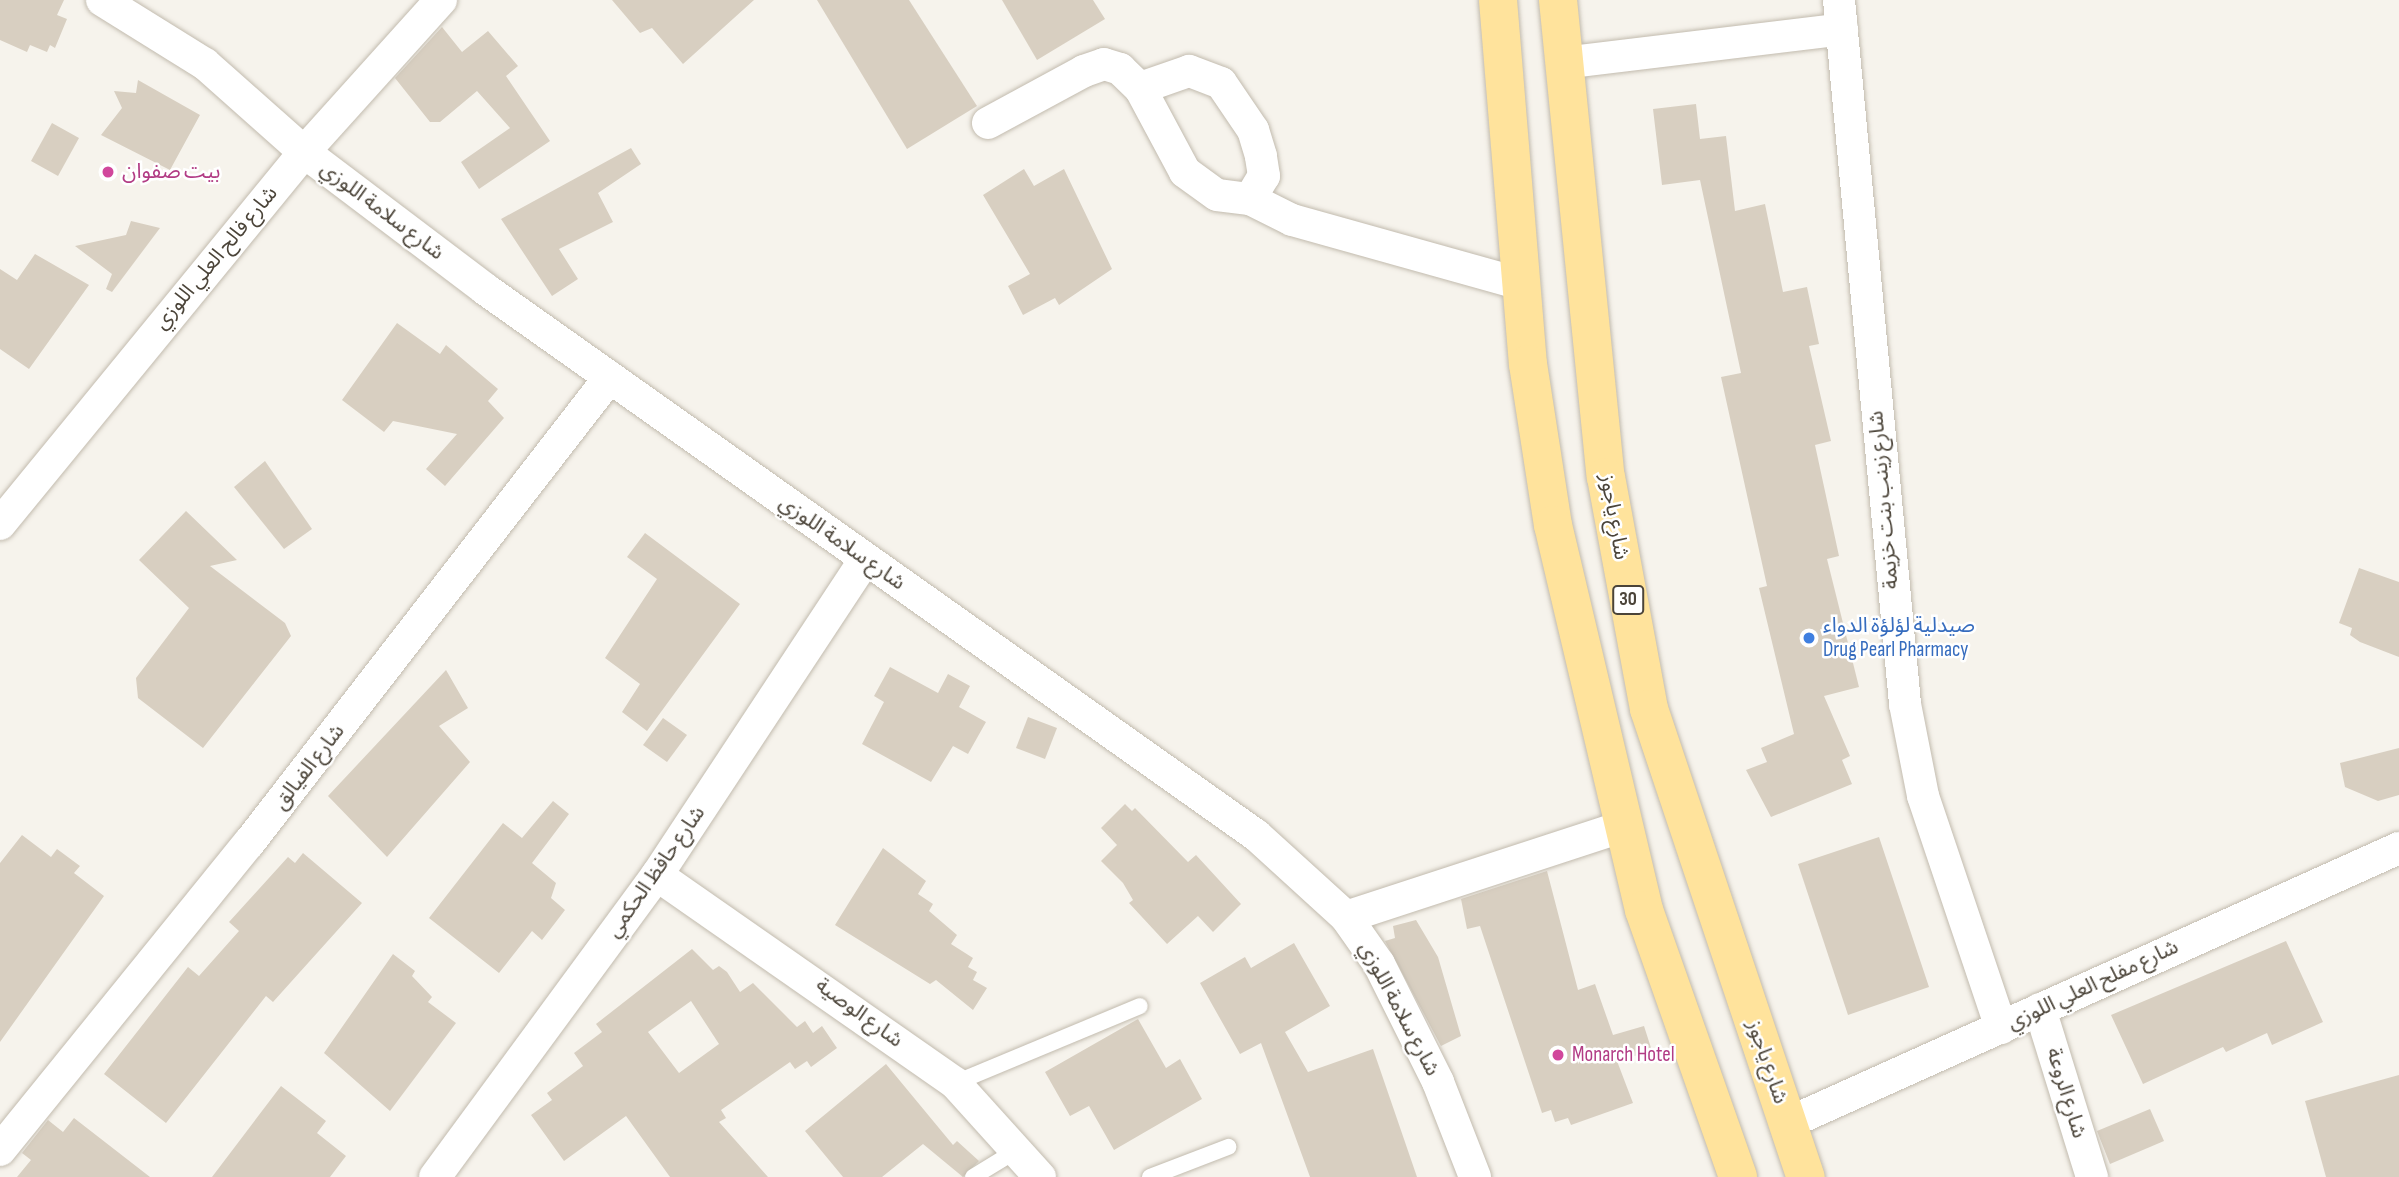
<!DOCTYPE html>
<html>
<head>
<meta charset="utf-8">
<style>
  body { margin:0 }
  #map { position:relative; width:2399px; height:1177px; overflow:hidden; background:#f6f3ec; font-family:"Sofia Sans Condensed","Noto Sans Arabic",sans-serif }
  div>[style] { position:absolute }
  .building>* { inset:0; background:#d8cfc1 }
  .roads { filter:drop-shadow(0 0 2px #c2bbae) drop-shadow(0 0 2px #c2bbae) }
  .service>* { height:16px; margin:-8px; padding:0 8px; transform-origin:8px; border-radius:8px; background:#fff }
  .minor>* { height:32px; margin:-16px; padding:0 16px; transform-origin:16px; border-radius:16px; background:#fff }
  .primary>* { height:38px; margin:-19px; padding:0 19px; transform-origin:19px; border-radius:19px; background:#ffe39c }
  .dots>* { width:19px; height:19px; translate:-50% -50%; box-sizing:border-box; border:4px solid #fff; border-radius:50% }
  span { translate:-50% -50%; white-space:nowrap; text-align:center; line-height:1.15; -webkit-text-stroke:5px #fff; paint-order:stroke }
  .shield-label span { padding:2px 5px; background:#fff; border:2px solid; border-radius:5px; -webkit-text-stroke-width:0 }
  .shield-label { font-size:19px; color:#4b4439; font-weight:700 }
  .hotel-label { font-size:21px; color:#b23c85 }
  .left { translate:0 -50%; text-align:left }
  .street-label { font-size:21px; color:#4b4439 }
  .shop-label { font-size:21px; color:#366cbe }
</style>
</head>
<body>
<div id="map">
  <div class="building">
    <i style="clip-path:polygon(0 0,64px 0,57px 15px,67px 19px,55px 48px,50px 45px,47px 52px,30px 45px,27px 52px,0 40px)"></i>
    <i style="clip-path:polygon(612px 0,754px 0,683px 64px,652px 28px,640px 33px)"></i>
    <i style="clip-path:polygon(817px 0,909px 0,977px 106px,907px 149px)"></i>
    <i style="clip-path:polygon(1002px 0,1093px 0,1105px 19px,1037px 60px)"></i>
    <i style="clip-path:polygon(442px 27px,462px 52px,488px 31px,518px 66px,506px 76px,550px 141px,479px 189px,461px 162px,510px 128px,477px 91px,440px 122px,430px 122px,395px 78px)"></i>
    <i style="clip-path:polygon(138px 80px,200px 115px,170px 170px,101px 135px,122px 108px,114px 91px,136px 93px)"></i>
    <i style="clip-path:polygon(1696px 104px,1700px 139px,1726px 136px,1735px 211px,1765px 204px,1783px 292px,1807px 287px,1819px 344px,1809px 346px,1831px 441px,1815px 445px,1839px 556px,1827px 559px,1859px 687px,1824px 696px,1850px 756px,1842px 760px,1852px 784px,1771px 817px,1746px 770px,1767px 762px,1761px 748px,1794px 734px,1759px 588px,1767px 586px,1721px 377px,1741px 373px,1700px 180px,1662px 185px,1653px 109px)"></i>
    <i style="clip-path:polygon(52px 123px,79px 138px,58px 176px,31px 161px)"></i>
    <i style="clip-path:polygon(631px 148px,641px 164px,598px 193px,613px 222px,559px 249px,578px 279px,552px 296px,501px 219px)"></i>
    <i style="clip-path:polygon(1024px 169px,1034px 186px,1064px 169px,1112px 269px,1059px 305px,1055px 298px,1023px 315px,1008px 286px,1030px 274px,983px 195px)"></i>
    <i style="clip-path:polygon(131px 221px,160px 228px,112px 292px,106px 289px,112px 274px,75px 246px,126px 235px)"></i>
    <i style="clip-path:polygon(35px 254px,89px 285px,29px 369px,0 349px,0 269px,17px 280px)"></i>
    <i style="clip-path:polygon(397px 323px,440px 354px,446px 345px,498px 389px,488px 401px,504px 418px,445px 486px,426px 469px,457px 434px,393px 421px,384px 432px,342px 400px)"></i>
    <i style="clip-path:polygon(265px 461px,312px 529px,284px 549px,234px 487px)"></i>
    <i style="clip-path:polygon(186px 511px,237px 560px,210px 566px,285px 623px,291px 636px,203px 748px,138px 698px,136px 678px,189px 608px,139px 560px)"></i>
    <i style="clip-path:polygon(645px 533px,740px 604px,647px 731px,622px 712px,640px 684px,605px 658px,657px 579px,627px 557px)"></i>
    <i style="clip-path:polygon(2359px 568px,2399px 582px,2399px 657px,2360px 642px,2350px 635px,2352px 628px,2339px 623px)"></i>
    <i style="clip-path:polygon(890px 667px,938px 693px,948px 674px,970px 686px,959px 707px,986px 722px,968px 754px,953px 746px,931px 782px,862px 744px,884px 702px,874px 696px)"></i>
    <i style="clip-path:polygon(446px 670px,468px 708px,439px 726px,470px 762px,387px 857px,328px 796px)"></i>
    <i style="clip-path:polygon(1028px 717px,1057px 728px,1045px 759px,1016px 748px)"></i>
    <i style="clip-path:polygon(663px 718px,687px 735px,667px 762px,643px 745px)"></i>
    <i style="clip-path:polygon(2399px 748px,2399px 795px,2378px 801px,2345px 787px,2340px 763px)"></i>
    <i style="clip-path:polygon(553px 801px,569px 814px,532px 863px,556px 883px,551px 898px,565px 910px,542px 940px,532px 931px,499px 973px,429px 918px,503px 823px,522px 838px)"></i>
    <i style="clip-path:polygon(1125px 804px,1132px 811px,1135px 808px,1188px 862px,1196px 855px,1241px 904px,1213px 932px,1198px 916px,1167px 944px,1129px 903px,1133px 900px,1123px 883px,1101px 861px,1117px 845px,1101px 828px)"></i>
    <i style="clip-path:polygon(22px 835px,51px 857px,57px 849px,80px 866px,74px 873px,104px 896px,0 1042px,0 863px)"></i>
    <i style="clip-path:polygon(1879px 837px,1929px 987px,1848px 1015px,1798px 864px)"></i>
    <i style="clip-path:polygon(883px 848px,926px 881px,918px 894px,933px 904px,929px 911px,957px 935px,951px 944px,973px 958px,968px 967px,977px 972px,973px 980px,987px 988px,973px 1010px,936px 980px,930px 984px,835px 925px)"></i>
    <i style="clip-path:polygon(303px 853px,362px 903px,273px 1002px,266px 996px,166px 1123px,104px 1074px,188px 967px,199px 976px,239px 931px,229px 922px,288px 857px,295px 863px)"></i>
    <i style="clip-path:polygon(1547px 871px,1578px 990px,1595px 984px,1613px 1035px,1644px 1026px,1652px 1051px,1617px 1061px,1633px 1103px,1571px 1125px,1568px 1118px,1555px 1122px,1551px 1110px,1542px 1113px,1480px 926px,1467px 929px,1461px 899px)"></i>
    <i style="clip-path:polygon(1416px 920px,1438px 957px,1461px 1036px,1441px 1046px,1385px 941px,1395px 938px,1393px 926px)"></i>
    <i style="clip-path:polygon(2286px 941px,2323px 1022px,2272px 1045px,2267px 1033px,2226px 1052px,2223px 1047px,2143px 1084px,2111px 1015px)"></i>
    <i style="clip-path:polygon(1294px 943px,1330px 1006px,1285px 1032px,1308px 1072px,1373px 1049px,1417px 1177px,1310px 1177px,1261px 1043px,1240px 1054px,1200px 983px,1245px 957px,1251px 968px)"></i>
    <i style="clip-path:polygon(evenodd,692px 949px,713px 970px,719px 966px,727px 972px,740px 992px,753px 983px,797px 1027px,805px 1021px,813px 1033px,822px 1026px,837px 1048px,811px 1067px,807px 1061px,795px 1069px,790px 1062px,721px 1110px,726px 1118px,719px 1122px,768px 1177px,670px 1177px,626px 1116px,564px 1161px,531px 1115px,552px 1100px,547px 1093px,583px 1066px,574px 1053px,602px 1032px,596px 1024px,692px 949px,691px 1001px,719px 1044px,679px 1073px,648px 1032px,691px 1001px)"></i>
    <i style="clip-path:polygon(393px 954px,415px 971px,412px 976px,432px 997px,428px 1002px,456px 1023px,390px 1111px,324px 1053px)"></i>
    <i style="clip-path:polygon(1138px 1019px,1166px 1068px,1180px 1059px,1202px 1099px,1114px 1150px,1089px 1106px,1070px 1116px,1045px 1072px)"></i>
    <i style="clip-path:polygon(886px 1064px,953px 1145px,957px 1141px,979px 1161px,963px 1177px,923px 1144px,882px 1177px,843px 1177px,805px 1131px)"></i>
    <i style="clip-path:polygon(2399px 1075px,2399px 1177px,2326px 1177px,2305px 1101px)"></i>
    <i style="clip-path:polygon(281px 1086px,326px 1121px,317px 1133px,346px 1156px,330px 1177px,212px 1177px)"></i>
    <i style="clip-path:polygon(2150px 1109px,2164px 1141px,2110px 1164px,2097px 1131px)"></i>
    <i style="clip-path:polygon(74px 1118px,150px 1177px,17px 1177px,31px 1160px,22px 1153px,48px 1120px,63px 1132px)"></i>
  </div>
  <div class="roads">
    <div class="service">
      <i style="left:955px;top:1083px;width:200px;rotate:-22.6deg"></i>
      <i style="left:973px;top:1177px;width:52px;rotate:-31.5deg"></i>
      <i style="left:1150px;top:1177px;width:84px;rotate:-21deg"></i>
    </div>
    <div class="minor">
      <i style="left:102px;top:0;width:121px;rotate:31.9deg"></i>
      <i style="left:205px;top:64px;width:132px;rotate:41.6deg"></i>
      <i style="left:304px;top:152px;width:227px;rotate:37.1deg"></i>
      <i style="left:485px;top:289px;width:945px;rotate:35.31deg"></i>
      <i style="left:1256px;top:835px;width:122px;rotate:42.3deg"></i>
      <i style="left:1346px;top:917px;width:57px;rotate:54.9deg"></i>
      <i style="left:1379px;top:964px;width:132px;rotate:63.4deg"></i>
      <i style="left:1438px;top:1082px;width:102px;rotate:68.7deg"></i>
      <i style="left:1839px;top:0;width:707px;rotate:84.64deg"></i>
      <i style="left:1905px;top:704px;width:94px;rotate:78.9deg"></i>
      <i style="left:1923px;top:796px;width:245px;rotate:71.4deg"></i>
      <i style="left:1563px;top:63px;width:281px;rotate:-6.9deg"></i>
      <i style="left:988px;top:123px;width:109px;rotate:-28.4deg"></i>
      <i style="left:1084px;top:71px;width:21px;rotate:-19deg"></i>
      <i style="left:1104px;top:64px;width:17px;rotate:17deg"></i>
      <i style="left:1120px;top:69px;width:28px;rotate:44deg"></i>
      <i style="left:1140px;top:88px;width:95px;rotate:61.8deg"></i>
      <i style="left:1185px;top:172px;width:39px;rotate:36deg"></i>
      <i style="left:1217px;top:195px;width:33px;rotate:7deg"></i>
      <i style="left:1250px;top:199px;width:27px;rotate:-59deg"></i>
      <i style="left:1264px;top:176px;width:20px;rotate:-99deg"></i>
      <i style="left:1261px;top:156px;width:27px;rotate:-107deg"></i>
      <i style="left:1253px;top:130px;width:57px;rotate:-124.2deg"></i>
      <i style="left:1221px;top:83px;width:34px;rotate:-159deg"></i>
      <i style="left:1189px;top:71px;width:52px;rotate:160.9deg"></i>
      <i style="left:1250px;top:199px;width:47px;rotate:26.6deg"></i>
      <i style="left:1292px;top:220px;width:238px;rotate:15.6deg"></i>
      <i style="left:0;top:524px;width:480px;rotate:-50.7deg"></i>
      <i style="left:304px;top:152px;width:205px;rotate:-48deg"></i>
      <i style="left:657px;top:875px;width:363px;rotate:34.9deg"></i>
      <i style="left:955px;top:1083px;width:127px;rotate:47.9deg"></i>
      <i style="left:1346px;top:917px;width:290px;rotate:-18.1deg"></i>
      <i style="left:2040px;top:1009px;width:176px;rotate:72.8deg"></i>
      <i style="left:1788px;top:1123px;width:670px;rotate:-24.23deg"></i>
      <i style="left:0;top:1150px;width:395px;rotate:-51deg"></i>
      <i style="left:249px;top:843px;width:589px;rotate:-52.24deg"></i>
      <i style="left:435px;top:1177px;width:375px;rotate:-53.7deg"></i>
      <i style="left:657px;top:875px;width:378px;rotate:-56.6deg"></i>
    </div>
    <div class="primary">
      <i style="left:1498px;top:0;width:365px;rotate:85.3deg"></i>
      <i style="left:1528px;top:364px;width:163px;rotate:81.2deg"></i>
      <i style="left:1553px;top:525px;width:396px;rotate:76.7deg"></i>
      <i style="left:1644px;top:910px;width:283px;rotate:70.6deg"></i>
      <i style="left:1558px;top:0;width:479px;rotate:84.3deg"></i>
      <i style="left:1606px;top:477px;width:236px;rotate:79.5deg"></i>
      <i style="left:1649px;top:709px;width:494px;rotate:71.5deg"></i>
    </div>
  </div>
  <div class="dots">
    <i style="left:108px;top:172px;background:#d1479c"></i>
    <i style="left:1809px;top:638px;background:#3f7fe0"></i>
    <i style="left:1558px;top:1055px;background:#d1479c"></i>
  </div>
  <div class="shield-label">
    <span style="left:1628px;top:600px">30</span>
  </div>
  <div class="hotel-label">
    <span class="left" style="left:122px;top:172px">بيت صفوان</span>
    <span class="left" style="left:1572px;top:1055px">Monarch Hotel</span>
  </div>
  <div class="street-label">
    <span style="left:382px;top:211px;rotate:37deg">شارع سلامة اللوزي</span>
    <span style="left:216px;top:258px;rotate:-50deg">شارع فالح العلي اللوزي</span>
    <span style="left:1884px;top:500px;rotate:-95deg">شارع زينب بنت خزيمة</span>
    <span style="left:1614px;top:517px;rotate:80deg">شارع ياجوز</span>
    <span style="left:842px;top:543px;rotate:35deg">شارع سلامة اللوزي</span>
    <span style="left:309px;top:767px;rotate:-52deg">شارع الفيالق</span>
    <span style="left:656px;top:872px;rotate:-55deg">شارع حافظ الحكمي</span>
    <span style="left:2093px;top:985px;rotate:-25deg">شارع مفلح العلي اللوزي</span>
    <span style="left:1399px;top:1009px;rotate:62deg">شارع سلامة اللوزي</span>
    <span style="left:859px;top:1013px;rotate:36deg">شارع الوصية</span>
    <span style="left:1767px;top:1062px;rotate:71deg">شارع ياجوز</span>
    <span style="left:2066px;top:1093px;rotate:73deg">شارع الروعة</span>
  </div>
  <div class="shop-label">
    <span class="left" style="left:1823px;top:638px">صيدلية لؤلؤة الدواء<br>Drug Pearl Pharmacy</span>
  </div>
</div>
</body>
</html>
